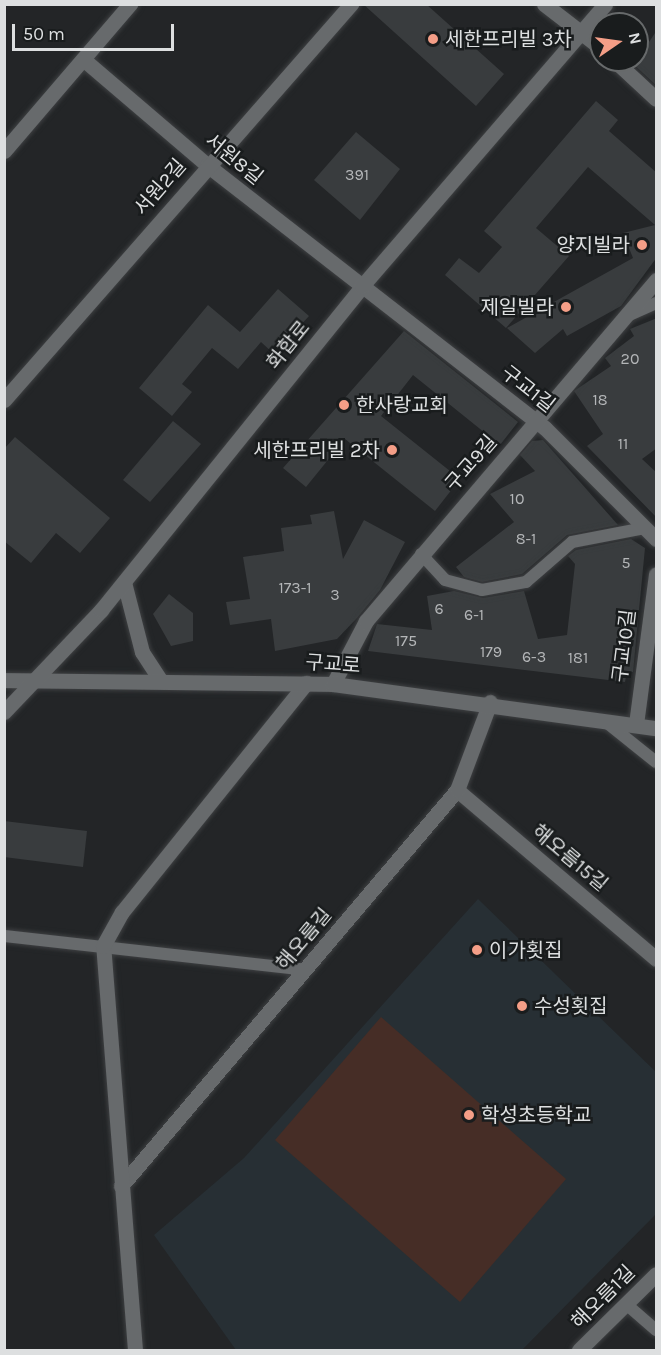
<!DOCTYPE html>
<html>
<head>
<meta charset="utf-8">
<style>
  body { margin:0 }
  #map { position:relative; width:661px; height:1355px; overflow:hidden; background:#232527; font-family:Karla,"Noto Sans KR",sans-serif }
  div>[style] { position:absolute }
  .built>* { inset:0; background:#272f34 }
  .green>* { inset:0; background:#462d26 }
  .building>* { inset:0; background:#393c3e }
  .roads { filter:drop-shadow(0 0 2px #3e4042) drop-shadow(0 0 2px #3e4042) }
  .service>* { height:12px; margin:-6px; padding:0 6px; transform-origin:6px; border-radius:6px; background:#676a6c }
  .minor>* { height:15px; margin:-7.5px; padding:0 7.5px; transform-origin:7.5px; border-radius:7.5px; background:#676a6c }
  .secondary>* { height:15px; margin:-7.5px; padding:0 7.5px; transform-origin:7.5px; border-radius:7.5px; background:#676a6c }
  .dots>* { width:16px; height:16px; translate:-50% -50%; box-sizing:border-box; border:3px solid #191c1d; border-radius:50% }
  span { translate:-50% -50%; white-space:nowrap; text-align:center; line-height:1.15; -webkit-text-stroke:5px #191c1d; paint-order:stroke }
  .number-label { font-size:16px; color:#b4b6b8 }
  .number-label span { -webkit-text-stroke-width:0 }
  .poi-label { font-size:20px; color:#dddfe0 }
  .left { translate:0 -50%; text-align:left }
  .right { translate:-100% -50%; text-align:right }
  .street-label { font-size:20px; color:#dddfe0 }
  .frame { position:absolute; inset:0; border:6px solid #dddfe0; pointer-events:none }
  .north { position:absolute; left:589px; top:12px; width:60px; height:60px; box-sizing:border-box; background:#191c1d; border:2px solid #676a6b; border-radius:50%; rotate:77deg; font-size:16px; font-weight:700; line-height:24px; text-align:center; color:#dddfe0 }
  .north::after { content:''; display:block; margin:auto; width:21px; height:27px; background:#f49e87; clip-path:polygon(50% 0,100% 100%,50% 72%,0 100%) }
  .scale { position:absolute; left:12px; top:24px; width:162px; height:27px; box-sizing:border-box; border:3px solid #dddfe0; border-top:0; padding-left:8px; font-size:18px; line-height:21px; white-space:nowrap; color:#dddfe0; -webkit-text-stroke:4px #191c1d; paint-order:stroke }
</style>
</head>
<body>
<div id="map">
  <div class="built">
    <i style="clip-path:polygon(478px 899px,656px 1072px,656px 1214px,522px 1350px,236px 1350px,154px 1235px,244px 1158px)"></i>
  </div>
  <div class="green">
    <i style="clip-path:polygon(381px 1017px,566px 1179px,460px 1302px,275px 1140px)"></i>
  </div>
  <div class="building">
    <i style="clip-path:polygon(363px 4px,426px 4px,504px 74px,476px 106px)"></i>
    <i style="clip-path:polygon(657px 30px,657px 86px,630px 61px,637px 60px)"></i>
    <i style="clip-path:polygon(596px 101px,618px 120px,609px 131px,657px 173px,657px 257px,621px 306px,567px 336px,563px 329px,535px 353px,507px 328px,633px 258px,623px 233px,655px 225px,588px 167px,536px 228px,569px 256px,506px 328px,445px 275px,459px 258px,479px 273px,502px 247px,484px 231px)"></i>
    <i style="clip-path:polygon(356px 132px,400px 169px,360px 220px,314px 180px)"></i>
    <i style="clip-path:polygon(278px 289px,309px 316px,274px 354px,261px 342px,238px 369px,212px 348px,182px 384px,192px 392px,172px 416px,139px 388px,208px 305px,240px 332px)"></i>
    <i style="clip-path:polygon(657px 318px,657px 448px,642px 459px,657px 473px,657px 518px,587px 446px,603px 434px,574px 391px,611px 366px,605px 358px,634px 336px,630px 329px)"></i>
    <i style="clip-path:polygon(404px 331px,518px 422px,500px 445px,413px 375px,381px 416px,460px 479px,435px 511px,345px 439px,306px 487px,283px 468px)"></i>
    <i style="clip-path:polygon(173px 421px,201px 444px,150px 502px,123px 480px)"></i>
    <i style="clip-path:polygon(15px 437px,110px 518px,80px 553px,56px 533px,31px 563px,4px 541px,4px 449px)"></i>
    <i style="clip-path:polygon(543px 440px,618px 525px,567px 535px,522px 574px,482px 582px,464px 577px,456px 567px,514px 522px,490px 494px,535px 471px,520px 455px,532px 441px)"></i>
    <i style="clip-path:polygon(334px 511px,343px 559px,364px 520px,405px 542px,380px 590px,357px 618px,337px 639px,275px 651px,271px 619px,230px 625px,226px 602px,250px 599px,243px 557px,284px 551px,281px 528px,312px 524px,310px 515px)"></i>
    <i style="clip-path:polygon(631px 539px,645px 548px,633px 672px,627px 671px,625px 682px,368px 651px,377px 624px,432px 630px,427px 596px,454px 591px,483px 598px,524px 591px,538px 639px,567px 635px,575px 564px,568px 556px,576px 550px)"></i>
    <i style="clip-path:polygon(169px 594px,193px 613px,193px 641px,171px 646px,153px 614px)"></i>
    <i style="clip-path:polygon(4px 821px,87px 831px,83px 867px,4px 857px)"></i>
  </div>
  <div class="roads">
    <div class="service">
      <i style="left:627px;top:316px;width:32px;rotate:-24deg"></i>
      <i style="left:421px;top:554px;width:35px;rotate:47deg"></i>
      <i style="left:445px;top:580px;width:38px;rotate:15deg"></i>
      <i style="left:482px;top:590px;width:45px;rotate:-10.3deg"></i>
      <i style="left:526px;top:582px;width:61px;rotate:-41deg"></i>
      <i style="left:572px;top:542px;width:74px;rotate:-10.9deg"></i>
      <i style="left:606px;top:722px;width:64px;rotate:38.7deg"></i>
      <i style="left:4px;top:936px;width:304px;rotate:6.4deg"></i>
      <i style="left:626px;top:1304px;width:40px;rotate:41deg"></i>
    </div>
    <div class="minor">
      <i style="left:544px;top:4px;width:72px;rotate:37.7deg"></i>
      <i style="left:83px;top:59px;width:163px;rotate:40.5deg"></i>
      <i style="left:207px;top:165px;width:428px;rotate:37.9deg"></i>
      <i style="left:545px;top:428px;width:157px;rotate:45deg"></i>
      <i style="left:614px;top:60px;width:57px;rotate:42.9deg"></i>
      <i style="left:4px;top:151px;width:194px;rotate:-49.4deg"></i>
      <i style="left:4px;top:400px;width:527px;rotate:-48.77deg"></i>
      <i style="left:333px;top:684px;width:71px;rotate:-62.4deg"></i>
      <i style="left:366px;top:621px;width:448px;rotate:-49.6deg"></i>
      <i style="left:636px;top:724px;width:151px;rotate:-82.4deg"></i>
      <i style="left:457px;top:790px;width:261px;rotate:40.3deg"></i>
      <i style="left:121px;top:1186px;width:519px;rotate:-49.69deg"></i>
      <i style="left:457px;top:790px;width:94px;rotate:-69.4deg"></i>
      <i style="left:135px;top:1350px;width:405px;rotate:-94.5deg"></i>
      <i style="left:103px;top:946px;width:39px;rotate:-61deg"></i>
      <i style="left:122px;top:912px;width:294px;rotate:-51.2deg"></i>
      <i style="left:579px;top:1350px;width:108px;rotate:-44.6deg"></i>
    </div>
    <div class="secondary">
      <i style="left:124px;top:582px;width:72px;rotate:75.6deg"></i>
      <i style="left:142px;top:652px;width:33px;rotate:57deg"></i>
      <i style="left:4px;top:680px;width:329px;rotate:0.7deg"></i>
      <i style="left:333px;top:684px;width:326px;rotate:7.8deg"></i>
      <i style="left:4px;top:712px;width:141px;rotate:-46.4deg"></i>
      <i style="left:101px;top:610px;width:416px;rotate:-51.1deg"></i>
      <i style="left:362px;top:286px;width:372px;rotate:-49.2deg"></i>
    </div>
  </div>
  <div class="dots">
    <i style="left:433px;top:39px;background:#f49e87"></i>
    <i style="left:642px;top:245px;background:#f49e87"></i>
    <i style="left:566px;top:307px;background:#f49e87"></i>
    <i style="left:344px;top:405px;background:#f49e87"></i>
    <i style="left:392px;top:450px;background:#f49e87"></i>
    <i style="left:477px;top:950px;background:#f49e87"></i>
    <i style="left:522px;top:1006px;background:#f49e87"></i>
    <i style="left:469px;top:1115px;background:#f49e87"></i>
  </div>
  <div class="number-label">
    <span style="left:357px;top:175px">391</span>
    <span style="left:630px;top:359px">20</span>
    <span style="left:600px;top:400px">18</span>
    <span style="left:623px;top:444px">11</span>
    <span style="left:517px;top:499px">10</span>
    <span style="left:526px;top:539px">8-1</span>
    <span style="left:626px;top:563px">5</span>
    <span style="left:295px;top:588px">173-1</span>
    <span style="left:335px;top:595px">3</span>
    <span style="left:439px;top:609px">6</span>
    <span style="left:474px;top:615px">6-1</span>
    <span style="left:406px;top:641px">175</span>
    <span style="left:491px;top:652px">179</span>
    <span style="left:534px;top:657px">6-3</span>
    <span style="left:578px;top:658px">181</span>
  </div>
  <div class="poi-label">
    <span class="left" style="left:445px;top:39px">세한프리빌 3차</span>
    <span class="right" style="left:630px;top:245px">양지빌라</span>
    <span class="right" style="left:554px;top:307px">제일빌라</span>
    <span class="left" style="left:356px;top:405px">한사랑교회</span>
    <span class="right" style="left:380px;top:450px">세한프리빌 2차</span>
    <span class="left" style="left:489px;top:950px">이가횟집</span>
    <span class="left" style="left:534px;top:1006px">수성횟집</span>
    <span class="left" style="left:481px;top:1115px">학성초등학교</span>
  </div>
  <div class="street-label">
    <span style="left:234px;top:159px;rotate:39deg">서원8길</span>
    <span style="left:160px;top:187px;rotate:-49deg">서원2길</span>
    <span style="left:288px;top:345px;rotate:-51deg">화합로</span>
    <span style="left:528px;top:389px;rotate:38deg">구교1길</span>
    <span style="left:471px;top:463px;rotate:-49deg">구교9길</span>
    <span style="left:624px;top:646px;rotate:-83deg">구교10길</span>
    <span style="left:333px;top:664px;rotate:4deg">구교로</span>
    <span style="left:570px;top:858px;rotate:40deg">해오름15길</span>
    <span style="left:304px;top:939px;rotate:-50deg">해오름길</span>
    <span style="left:603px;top:1297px;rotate:-45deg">해오름1길</span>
  </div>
  <div class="frame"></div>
  <div class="north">N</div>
  <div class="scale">50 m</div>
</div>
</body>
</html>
